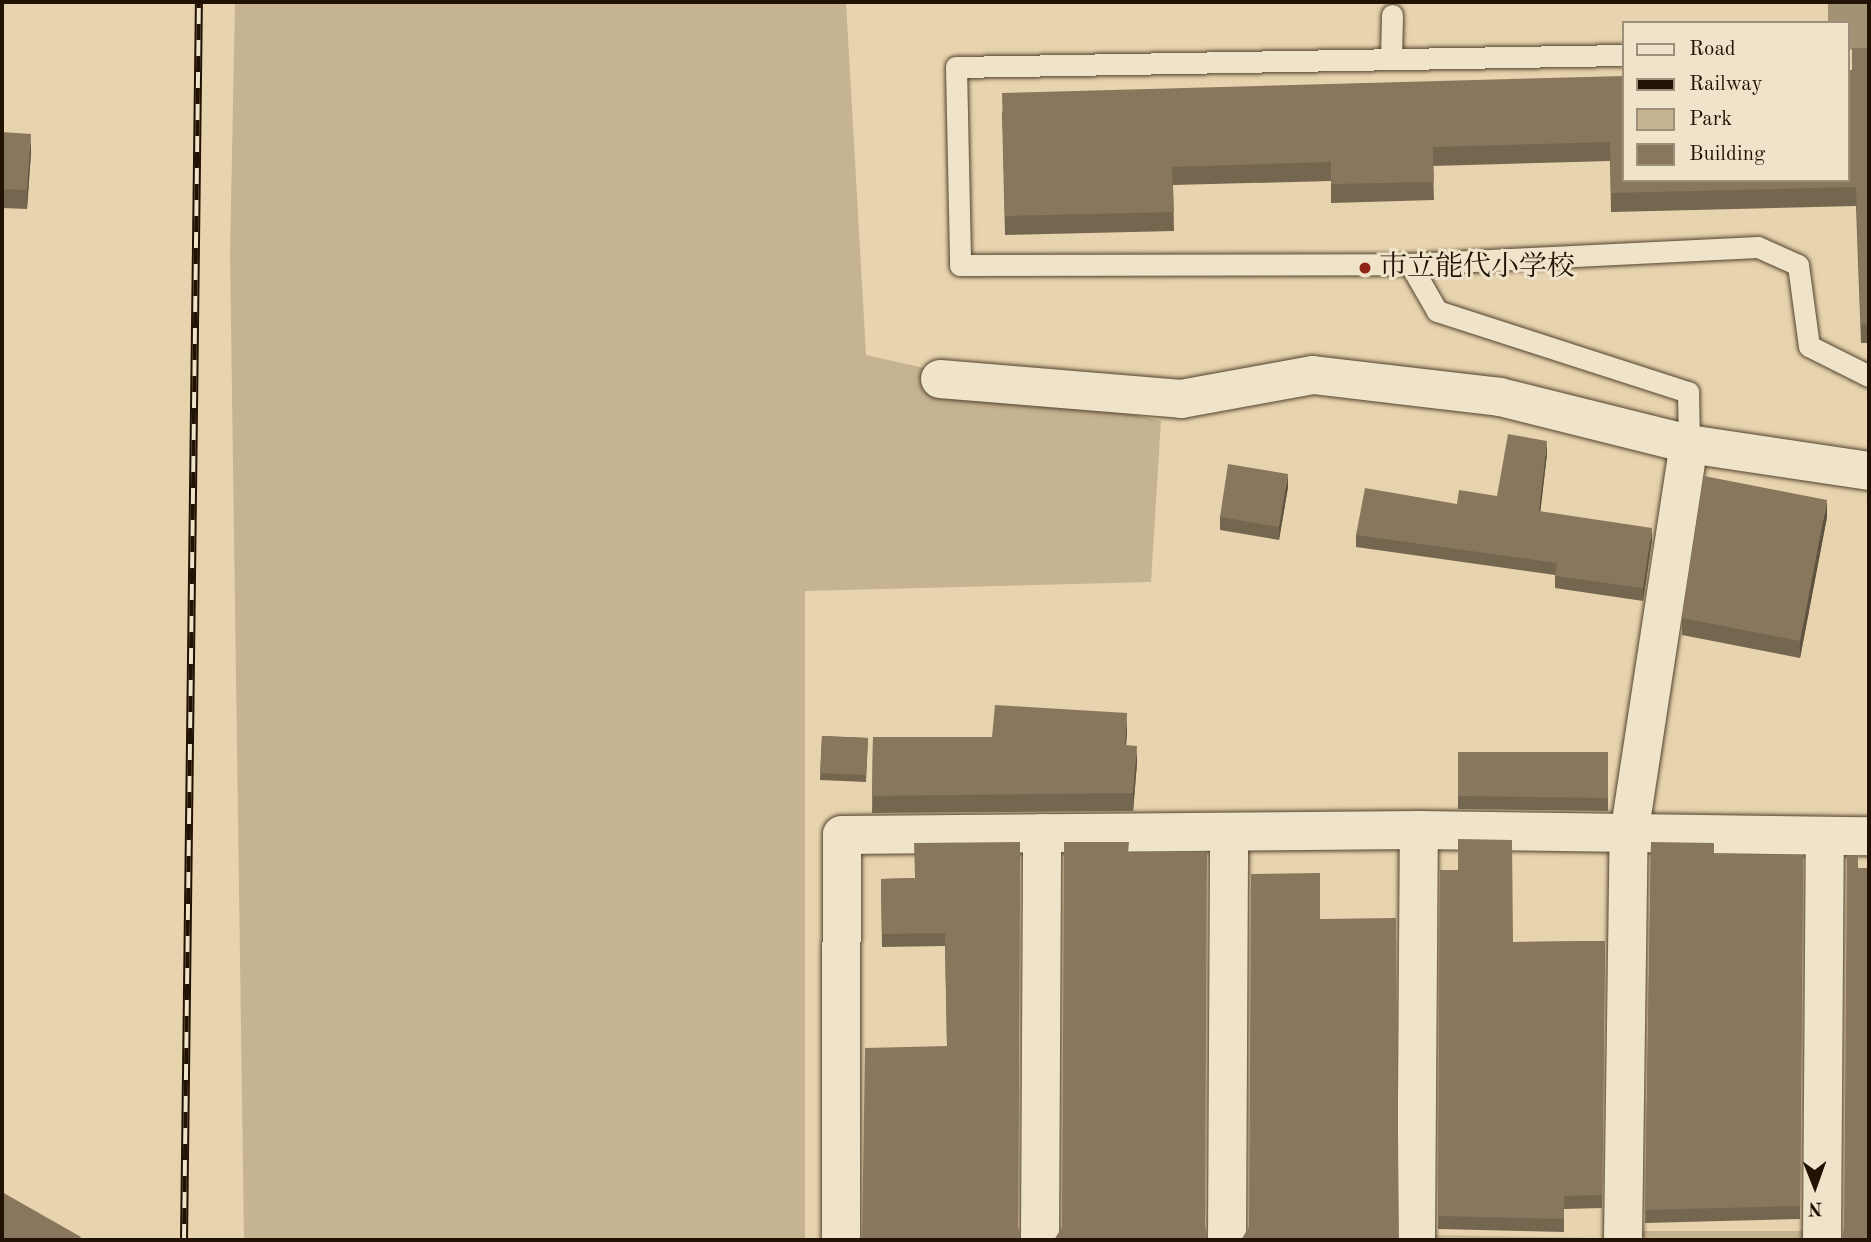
<!DOCTYPE html>
<html>
<head>
<meta charset="utf-8">
<style>
  body { margin:0 }
  #map { position:relative; width:1871px; height:1242px; overflow:hidden; background:#e7d4ae; font-family:"Old Standard TT","Noto Serif JP",serif }
  div>[style] { position:absolute }
  .green>* { inset:0; background:#c6b391 }
  .water>* { inset:0; background:#a49274 }
  .roads { filter:drop-shadow(0 0 2px #53422e) drop-shadow(0 0 2px #53422e) }
  .service>* { height:21px; margin:-10.5px; padding:0 10.5px; transform-origin:10.5px; border-radius:10.5px; background:#efe3ca }
  .minor>* { height:38px; margin:-19px; padding:0 19px; transform-origin:19px; border-radius:19px; background:#efe3ca }
  .rail>* { height:8px; margin-top:-4px; transform-origin:0; background:repeating-linear-gradient(90deg,#efe3ca 0 16px,#221203 0 32px); box-sizing:border-box; border-block:2px solid #221203 }
  .wall>* { inset:0; background:#75664f }
  .shaded-wall>* { inset:0; background:#5f5340 }
  .building>* { inset:0; background:#88775c }
  .dots>* { width:19px; height:19px; translate:-50% -50%; box-sizing:border-box; border:4px solid #efe3ca; border-radius:50% }
  span { translate:-50% -50%; white-space:nowrap; text-align:center; line-height:1.15; -webkit-text-stroke:6px #efe3ca; paint-order:stroke }
  .poi-label { font-size:28px; color:#221203 }
  .left { translate:0 -50%; text-align:left }
  .frame { position:absolute; inset:0; border:4px solid #221203; pointer-events:none }
  .legend { position:absolute; left:1622px; top:21px; width:228px; height:161px; box-sizing:border-box; background:#efe3ca; border:2px solid #9d8f7a; margin:0; padding:9px 12px; list-style:none; font-size:21px; color:#221203 }
  .legend li { display:flex; align-items:center; gap:14px; height:35px }
  .legend b { width:35px; border:2px solid #9d8f7a }
  .north { position:absolute; left:1780px; top:1151px; width:70px; height:70px; -webkit-text-stroke:5px #efe3ca; paint-order:stroke; rotate:179deg; font-size:19px; font-weight:700; line-height:28px; text-align:center; color:#221203 }
  .north::after { content:''; display:block; margin:auto; width:24px; height:32px; background:#221203; clip-path:polygon(50% 0,100% 100%,50% 72%,0 100%) }
</style>
</head>
<body>
<div id="map">
  <div class="green">
    <i style="clip-path:polygon(235px 2px,846px 2px,866px 355px,1161px 421px,1151px 582px,805px 591px,805px 1240px,244px 1240px,230px 254px)"></i>
    <i style="clip-path:polygon(1632px 1231px,1812px 1231px,1812px 1240px,1632px 1240px)"></i>
    <i style="clip-path:polygon(1429px 1235px,1602px 1238px,1602px 1240px,1429px 1240px)"></i>
  </div>
  <div class="water">
    <i style="clip-path:polygon(1828px 2px,1869px 2px,1869px 49px,1848px 50px,1848px 23px,1828px 23px)"></i>
  </div>
  <div class="roads">
    <div class="service">
      <i style="left:1624px;top:55px;width:668px;rotate:178.97deg"></i>
      <i style="left:956px;top:67px;width:198px;rotate:88.8deg"></i>
      <i style="left:960px;top:265px;width:450px;rotate:-0.1deg"></i>
      <i style="left:1410px;top:264px;width:348px;rotate:-2.8deg"></i>
      <i style="left:1758px;top:247px;width:44px;rotate:24.2deg"></i>
      <i style="left:1798px;top:265px;width:82px;rotate:82.3deg"></i>
      <i style="left:1809px;top:346px;width:67px;rotate:26.6deg"></i>
      <i style="left:1391px;top:59px;width:44px;rotate:-88.7deg"></i>
      <i style="left:1410px;top:264px;width:54px;rotate:60.1deg"></i>
      <i style="left:1437px;top:311px;width:264px;rotate:17.9deg"></i>
      <i style="left:1688px;top:392px;width:52px;rotate:88.9deg"></i>
    </div>
    <div class="minor">
      <i style="left:940px;top:379px;width:242px;rotate:4.7deg"></i>
      <i style="left:1181px;top:399px;width:134px;rotate:-10.3deg"></i>
      <i style="left:1313px;top:375px;width:188px;rotate:6.7deg"></i>
      <i style="left:1500px;top:397px;width:195px;rotate:14deg"></i>
      <i style="left:1689px;top:444px;width:182px;rotate:8.5deg"></i>
      <i style="left:841px;top:1240px;width:405px;rotate:-89.9deg"></i>
      <i style="left:842px;top:835px;width:577px;rotate:-0.5deg"></i>
      <i style="left:1419px;top:830px;width:450px;rotate:0.8deg"></i>
      <i style="left:1040px;top:1240px;width:407px;rotate:-89.7deg"></i>
      <i style="left:1227px;top:1240px;width:408px;rotate:-89.7deg"></i>
      <i style="left:1416px;top:1240px;width:410px;rotate:-89.6deg"></i>
      <i style="left:1623px;top:1240px;width:405px;rotate:-89.2deg"></i>
      <i style="left:1629px;top:835px;width:396px;rotate:-81.3deg"></i>
      <i style="left:1822px;top:1240px;width:404px;rotate:-89.6deg"></i>
    </div>
  </div>
  <div class="rail">
    <i style="left:184px;top:1240px;width:1238px;rotate:-89.31deg"></i>
  </div>
  <div class="wall">
    <i style="clip-path:polygon(1852px 48px,1869px 48px,1869px 343px,1861px 343px,1856px 206px,1611px 212px,1610px 161px,1433px 166px,1434px 200px,1331px 203px,1331px 181px,1173px 185px,1174px 231px,1005px 235px,1002px 112px,1852px 70px)"></i>
    <i style="clip-path:polygon(2px 132px,31px 152px,27px 209px,2px 208px)"></i>
    <i style="clip-path:polygon(1547px 454px,1540px 512px,1652px 540px,1643px 601px,1555px 588px,1555px 575px,1356px 547px,1356px 535px,1457px 504px,1497px 496px)"></i>
    <i style="clip-path:polygon(1288px 487px,1279px 540px,1220px 530px,1220px 517px)"></i>
    <i style="clip-path:polygon(1827px 517px,1800px 658px,1682px 635px,1682px 618px)"></i>
    <i style="clip-path:polygon(1127px 730px,1126px 745px,1137px 763px,1133px 811px,872px 813px,873px 737px,992px 737px)"></i>
    <i style="clip-path:polygon(822px 736px,868px 738px,866px 782px,820px 780px)"></i>
    <i style="clip-path:polygon(1458px 752px,1608px 752px,1608px 811px,1458px 809px)"></i>
    <i style="clip-path:polygon(1020px 842px,1018px 1227px,1021px 1239px,862px 1240px,947px 1046px,945px 946px,882px 947px,881px 879px,915px 878px)"></i>
    <i style="clip-path:polygon(1651px 842px,1714px 855px,1803px 855px,1800px 1219px,1645px 1223px)"></i>
    <i style="clip-path:polygon(1440px 870px,1513px 942px,1605px 941px,1602px 1208px,1564px 1209px,1564px 1232px,1438px 1229px)"></i>
  </div>
  <div class="shaded-wall">
    <i style="clip-path:polygon(31px 134px,31px 152px,27px 209px,27px 190px)"></i>
    <i style="clip-path:polygon(1547px 441px,1547px 454px,1539px 524px,1539px 511px)"></i>
    <i style="clip-path:polygon(1288px 474px,1288px 487px,1279px 540px,1279px 527px)"></i>
    <i style="clip-path:polygon(1827px 500px,1827px 517px,1800px 658px,1800px 641px)"></i>
    <i style="clip-path:polygon(1652px 528px,1652px 540px,1643px 601px,1643px 588px)"></i>
    <i style="clip-path:polygon(1127px 713px,1127px 730px,1125px 763px,1125px 745px)"></i>
    <i style="clip-path:polygon(1137px 746px,1137px 763px,1133px 811px,1133px 793px)"></i>
  </div>
  <div class="building">
    <i style="clip-path:polygon(1852px 48px,1869px 48px,1869px 324px,1861px 325px,1856px 187px,1611px 193px,1610px 142px,1433px 147px,1434px 182px,1331px 184px,1331px 162px,1172px 167px,1174px 212px,1005px 216px,1002px 93px,1624px 76px,1624px 180px,1848px 180px,1848px 70px,1852px 70px)"></i>
    <i style="clip-path:polygon(2px 132px,31px 134px,27px 190px,2px 189px)"></i>
    <i style="clip-path:polygon(1508px 434px,1547px 441px,1539px 511px,1652px 528px,1643px 588px,1555px 576px,1557px 563px,1356px 535px,1365px 488px,1457px 504px,1459px 490px,1497px 496px)"></i>
    <i style="clip-path:polygon(1228px 464px,1288px 474px,1279px 527px,1220px 517px)"></i>
    <i style="clip-path:polygon(1704px 476px,1827px 500px,1800px 641px,1682px 618px)"></i>
    <i style="clip-path:polygon(995px 705px,1127px 713px,1125px 745px,1137px 746px,1133px 793px,872px 796px,873px 737px,992px 737px)"></i>
    <i style="clip-path:polygon(822px 736px,868px 738px,866px 775px,820px 773px)"></i>
    <i style="clip-path:polygon(1458px 752px,1608px 752px,1608px 798px,1458px 796px)"></i>
    <i style="clip-path:polygon(1458px 839px,1512px 840px,1513px 942px,1605px 941px,1602px 1195px,1564px 1196px,1564px 1219px,1438px 1216px,1440px 870px,1458px 870px)"></i>
    <i style="clip-path:polygon(1020px 842px,1018px 1227px,1021px 1239px,1024px 1240px,862px 1240px,865px 1048px,947px 1046px,945px 933px,882px 934px,881px 879px,915px 878px,914px 843px)"></i>
    <i style="clip-path:polygon(1064px 842px,1129px 842px,1128px 853px,1207px 852px,1205px 1227px,1208px 1239px,1211px 1240px,1054px 1240px,1062px 1227px)"></i>
    <i style="clip-path:polygon(1651px 842px,1714px 843px,1714px 855px,1803px 855px,1800px 1206px,1645px 1210px)"></i>
    <i style="clip-path:polygon(1847px 856px,1858px 856px,1858px 868px,1869px 868px,1869px 1240px,1842px 1240px,1844px 1227px)"></i>
    <i style="clip-path:polygon(1320px 873px,1320px 919px,1396px 918px,1399px 1240px,1241px 1240px,1249px 1227px,1251px 874px)"></i>
    <i style="clip-path:polygon(2px 1192px,81px 1237px,79px 1240px,2px 1240px)"></i>
  </div>
  <div class="dots">
    <i style="left:1365px;top:268px;background:#8f2418"></i>
  </div>
  <div class="poi-label">
    <span class="left" style="left:1379px;top:268px">市立能代小学校</span>
  </div>
  <div class="frame"></div>
  <ul class="legend">
  <li><b style="height:9px;background:#efe3ca"></b>Road</li>
  <li><b style="height:9px;background:#221203"></b>Railway</li>
  <li><b style="height:19px;background:#c6b391"></b>Park</li>
  <li><b style="height:19px;background:#88775c"></b>Building</li>
  </ul>
  <div class="north">N</div>
</div>
</body>
</html>
